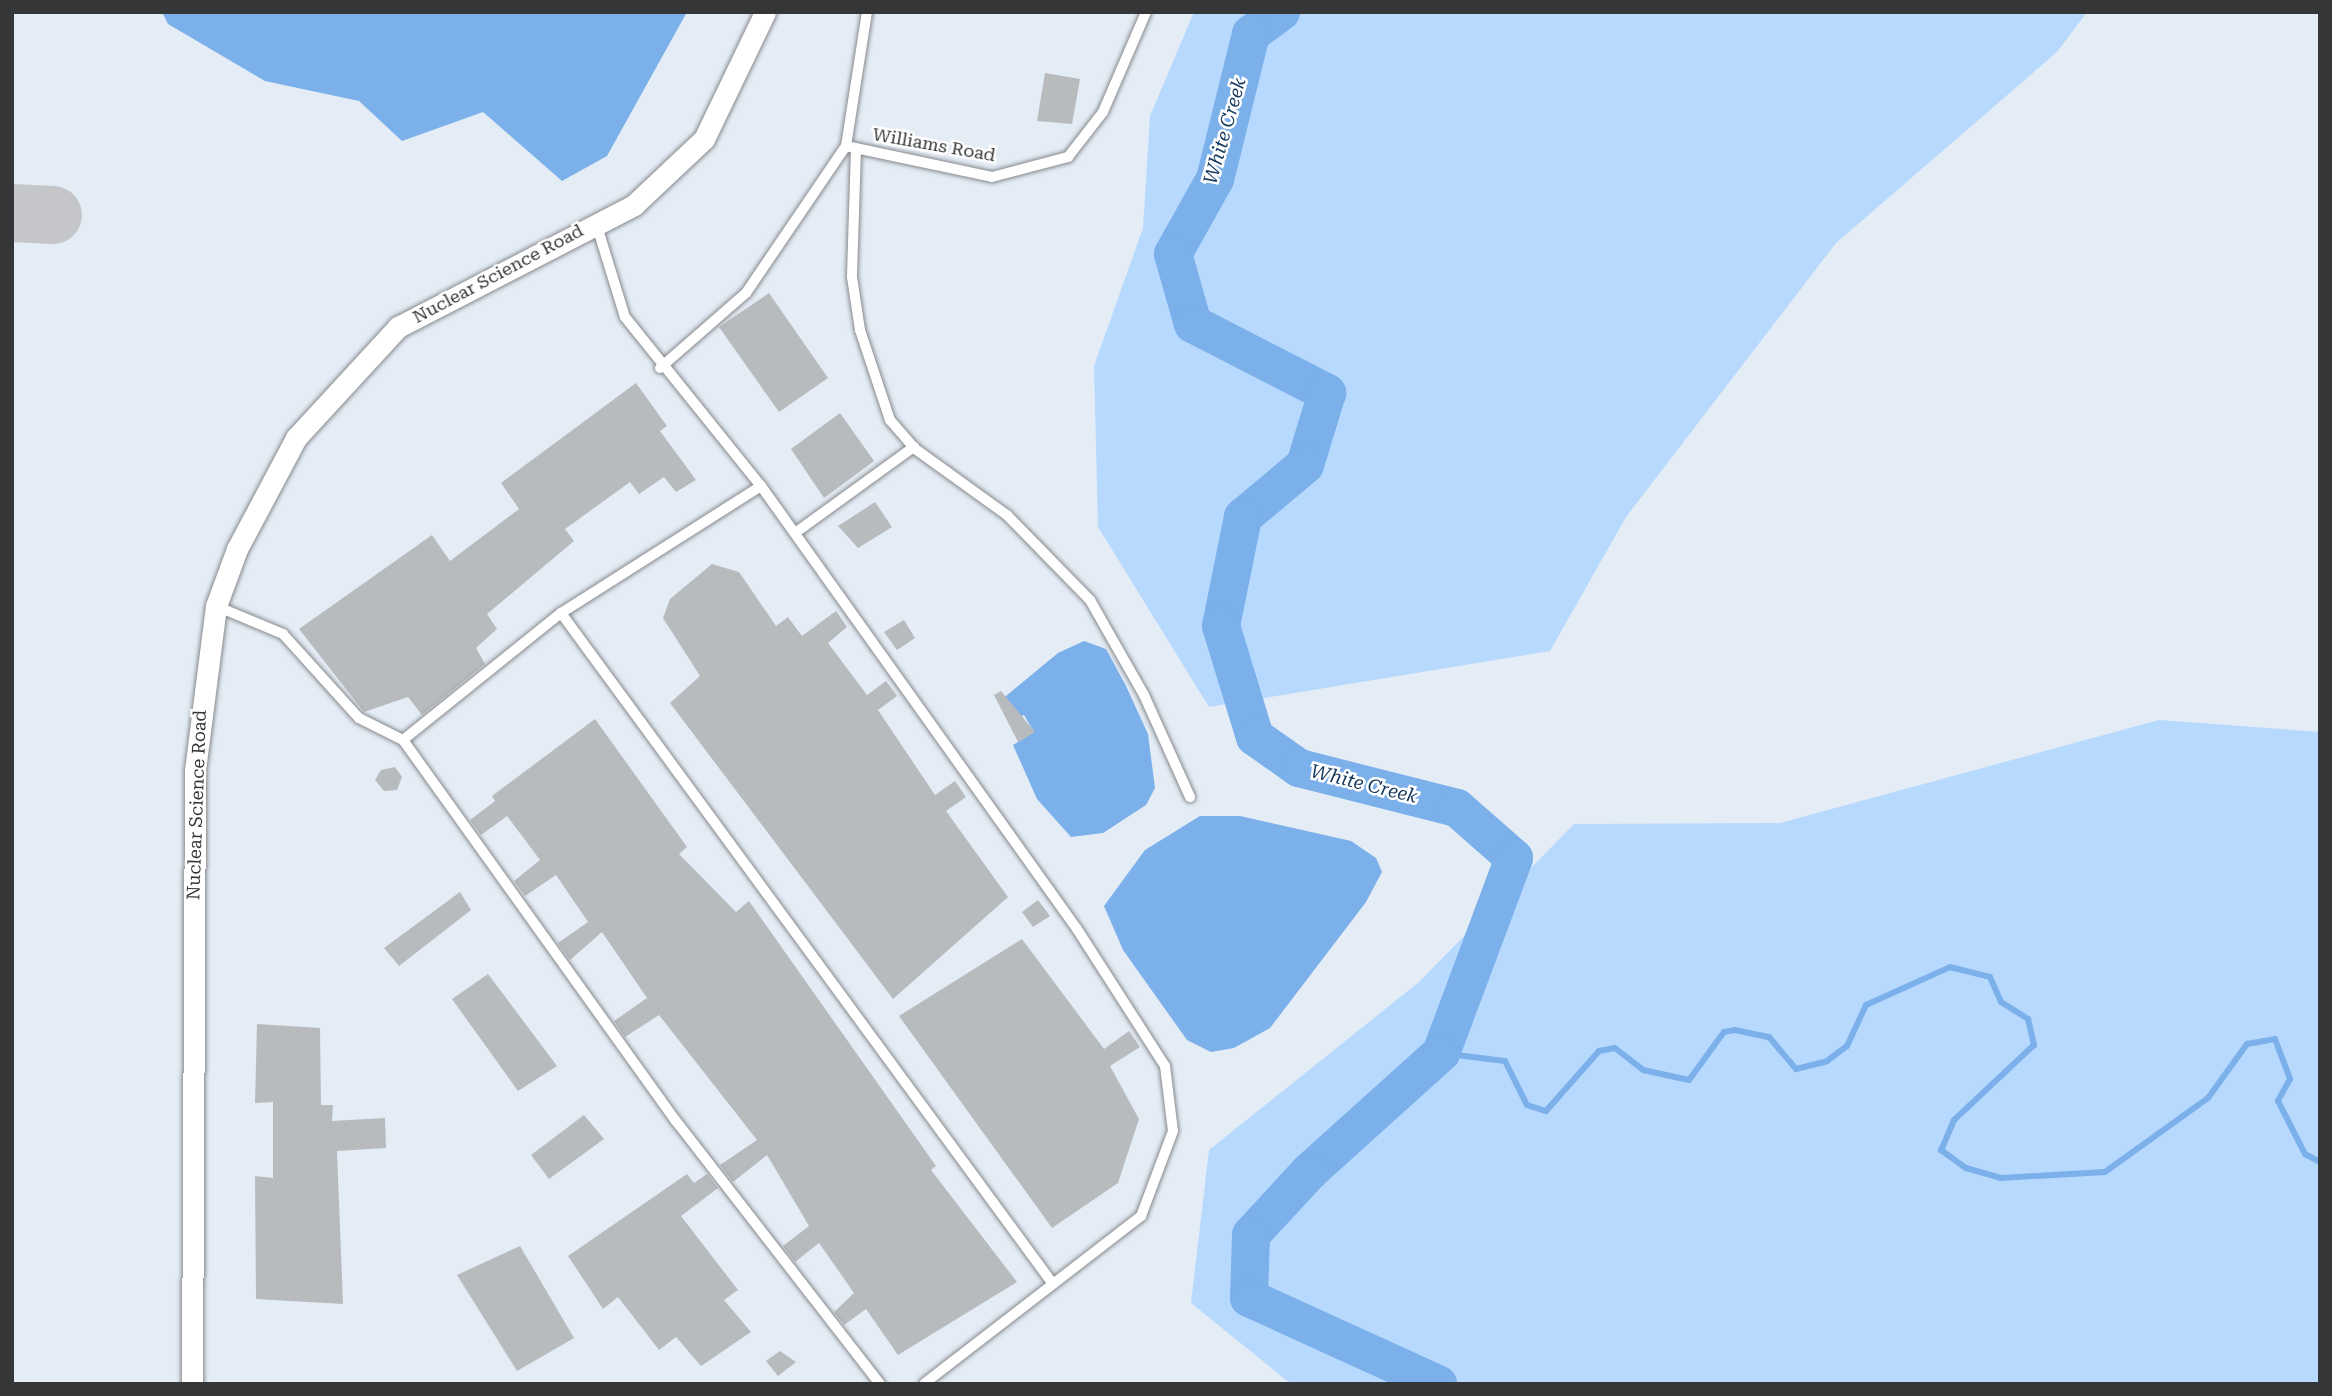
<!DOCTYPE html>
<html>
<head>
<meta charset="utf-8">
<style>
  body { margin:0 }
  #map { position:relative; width:2332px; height:1396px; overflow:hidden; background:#f4f7fa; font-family:"Roboto Serif",serif }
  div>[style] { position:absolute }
  .built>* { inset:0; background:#e4ecf5 }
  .green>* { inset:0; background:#b8d9fe }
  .water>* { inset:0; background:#7bb0ea }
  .stream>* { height:6px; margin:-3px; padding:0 3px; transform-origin:3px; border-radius:3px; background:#7bb0ea }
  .river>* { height:38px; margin:-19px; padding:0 19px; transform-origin:19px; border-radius:19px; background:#7bb0ea }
  .taxiway>* { height:58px; margin:-29px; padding:0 29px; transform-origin:29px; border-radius:29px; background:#c4c6c9 }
  .building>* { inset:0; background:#b8bbbe }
  .roads { filter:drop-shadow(0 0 2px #878a8d) drop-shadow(0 0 2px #878a8d) }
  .service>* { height:10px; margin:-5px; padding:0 5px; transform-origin:5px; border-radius:5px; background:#fff }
  .minor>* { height:21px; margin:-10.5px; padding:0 10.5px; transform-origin:10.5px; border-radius:10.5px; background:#fff }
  span { translate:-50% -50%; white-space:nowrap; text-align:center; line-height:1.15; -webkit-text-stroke:5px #fff; paint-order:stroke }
  .street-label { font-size:18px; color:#353637 }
  .water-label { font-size:19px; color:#13385e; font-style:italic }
  .frame { position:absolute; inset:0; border:14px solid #353637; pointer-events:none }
</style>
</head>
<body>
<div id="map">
  <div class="built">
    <i style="clip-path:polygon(12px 12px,2320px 12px,2320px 1384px,12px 1384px)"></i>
  </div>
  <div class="green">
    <i style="clip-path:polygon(1194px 12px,2087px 12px,2057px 52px,1836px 243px,1626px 517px,1550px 651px,1209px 707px,1098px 527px,1094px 366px,1143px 228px,1150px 116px)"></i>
    <i style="clip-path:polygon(2159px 720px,2320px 732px,2320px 1384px,1291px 1384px,1191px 1303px,1209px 1150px,1419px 982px,1574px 824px,1780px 823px)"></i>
  </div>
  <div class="water">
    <i style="clip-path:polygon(162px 12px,687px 12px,607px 156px,562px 181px,483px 112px,402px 141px,359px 101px,265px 81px,168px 24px)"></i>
    <i style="clip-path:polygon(1084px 641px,1106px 649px,1126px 686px,1148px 734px,1155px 788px,1146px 805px,1103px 833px,1071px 837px,1037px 799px,1013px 745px,1034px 732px,1024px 715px,1009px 723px,1000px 701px,1058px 653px)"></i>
    <i style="clip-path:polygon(1200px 816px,1240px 816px,1351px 841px,1376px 858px,1382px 872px,1366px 902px,1270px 1028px,1234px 1048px,1211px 1052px,1187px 1040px,1123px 950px,1104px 906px,1145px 850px)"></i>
  </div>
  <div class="stream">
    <i style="left:1441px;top:1053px;width:64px;rotate:7.1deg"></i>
    <i style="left:1505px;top:1061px;width:49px;rotate:63.4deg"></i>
    <i style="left:1527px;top:1105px;width:20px;rotate:18deg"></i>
    <i style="left:1546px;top:1111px;width:80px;rotate:-48.5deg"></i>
    <i style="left:1599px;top:1051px;width:16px;rotate:-11deg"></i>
    <i style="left:1615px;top:1048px;width:36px;rotate:38deg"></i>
    <i style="left:1643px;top:1070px;width:47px;rotate:12.3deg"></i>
    <i style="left:1689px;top:1080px;width:59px;rotate:-53.9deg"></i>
    <i style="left:1724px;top:1032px;width:11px;rotate:-10deg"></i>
    <i style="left:1735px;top:1030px;width:35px;rotate:12deg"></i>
    <i style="left:1769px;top:1037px;width:42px;rotate:49.8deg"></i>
    <i style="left:1796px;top:1069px;width:32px;rotate:-14deg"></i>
    <i style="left:1827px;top:1061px;width:25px;rotate:-37deg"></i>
    <i style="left:1847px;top:1046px;width:45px;rotate:-65.1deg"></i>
    <i style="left:1866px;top:1005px;width:92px;rotate:-24.3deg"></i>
    <i style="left:1950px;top:967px;width:41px;rotate:14deg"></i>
    <i style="left:1990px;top:977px;width:27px;rotate:66deg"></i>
    <i style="left:2001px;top:1002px;width:32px;rotate:32deg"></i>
    <i style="left:2028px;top:1019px;width:27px;rotate:77deg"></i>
    <i style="left:2034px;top:1045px;width:110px;rotate:136.8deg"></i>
    <i style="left:1954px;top:1120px;width:33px;rotate:113deg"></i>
    <i style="left:1941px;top:1150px;width:31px;rotate:36deg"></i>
    <i style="left:1966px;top:1168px;width:35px;rotate:16deg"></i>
    <i style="left:2000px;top:1178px;width:105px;rotate:-3.3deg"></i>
    <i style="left:2105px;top:1172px;width:127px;rotate:-35.7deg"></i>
    <i style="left:2208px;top:1098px;width:67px;rotate:-54.2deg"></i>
    <i style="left:2247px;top:1044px;width:28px;rotate:-10deg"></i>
    <i style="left:2275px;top:1039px;width:43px;rotate:69.4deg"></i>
    <i style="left:2290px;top:1079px;width:25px;rotate:119deg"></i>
    <i style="left:2278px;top:1101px;width:59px;rotate:63deg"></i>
    <i style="left:2305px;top:1154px;width:17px;rotate:28deg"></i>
  </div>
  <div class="river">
    <i style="left:1281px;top:12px;width:37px;rotate:144deg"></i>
    <i style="left:1251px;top:34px;width:149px;rotate:103.9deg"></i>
    <i style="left:1215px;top:179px;width:86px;rotate:119.2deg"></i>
    <i style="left:1173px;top:254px;width:73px;rotate:74.1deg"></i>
    <i style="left:1193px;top:324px;width:151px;rotate:27.2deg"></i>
    <i style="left:1327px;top:393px;width:75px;rotate:107deg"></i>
    <i style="left:1305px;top:465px;width:81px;rotate:140deg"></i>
    <i style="left:1243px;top:517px;width:111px;rotate:101.4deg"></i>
    <i style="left:1221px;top:626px;width:116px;rotate:73deg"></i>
    <i style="left:1255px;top:737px;width:54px;rotate:35.2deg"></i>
    <i style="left:1299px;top:768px;width:163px;rotate:14.2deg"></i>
    <i style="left:1457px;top:808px;width:76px;rotate:41.3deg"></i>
    <i style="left:1514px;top:858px;width:208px;rotate:110.5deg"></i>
    <i style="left:1441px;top:1053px;width:176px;rotate:138deg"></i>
    <i style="left:1310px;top:1171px;width:87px;rotate:132.7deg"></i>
    <i style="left:1251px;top:1235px;width:63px;rotate:91.8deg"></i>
    <i style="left:1249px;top:1298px;width:208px;rotate:24.5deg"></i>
  </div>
  <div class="taxiway">
    <i style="left:12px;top:213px;width:41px;rotate:2.8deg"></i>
  </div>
  <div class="building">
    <i style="clip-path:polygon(1045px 73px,1080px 79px,1072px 124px,1037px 121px)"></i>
    <i style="clip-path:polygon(769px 293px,828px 378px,779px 412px,719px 327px)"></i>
    <i style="clip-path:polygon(636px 383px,667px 426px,660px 431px,696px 480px,676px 492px,664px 477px,639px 494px,630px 482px,565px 529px,574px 541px,487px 614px,497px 629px,476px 648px,485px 664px,422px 715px,408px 697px,364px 712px,299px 629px,432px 535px,450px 561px,519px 509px,501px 483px)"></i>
    <i style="clip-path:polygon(840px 413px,874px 461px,824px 498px,791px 449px)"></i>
    <i style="clip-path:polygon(875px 502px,892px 527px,858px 548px,838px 526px)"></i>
    <i style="clip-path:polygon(712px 564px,739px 572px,776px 626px,788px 617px,802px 636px,836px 611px,847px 627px,828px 643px,867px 695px,886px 681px,897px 696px,878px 710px,935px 795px,955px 781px,966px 797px,946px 811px,1008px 897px,893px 999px,670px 703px,700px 676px,663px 618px,670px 599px)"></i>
    <i style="clip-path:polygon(904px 620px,915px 638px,897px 650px,884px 632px)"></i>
    <i style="clip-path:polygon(1001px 691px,1035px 732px,1018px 742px,994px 695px)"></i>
    <i style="clip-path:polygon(595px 719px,687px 847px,679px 854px,736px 912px,749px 901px,936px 1166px,931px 1170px,1017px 1282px,898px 1355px,866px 1309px,844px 1325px,834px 1312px,854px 1293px,819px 1243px,795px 1262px,783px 1246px,809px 1226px,767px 1155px,733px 1182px,720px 1165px,757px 1140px,659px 1015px,625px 1037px,614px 1021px,647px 998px,602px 932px,570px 960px,558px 943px,588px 922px,556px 875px,525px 896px,514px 881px,540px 860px,507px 816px,481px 835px,470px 820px,495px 801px,492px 796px)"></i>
    <i style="clip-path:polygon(395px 767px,402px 777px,397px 790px,384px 791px,375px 780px,381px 770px)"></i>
    <i style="clip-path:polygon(460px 892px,471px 910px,399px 966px,384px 948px)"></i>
    <i style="clip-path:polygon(1038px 900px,1050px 916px,1033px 927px,1022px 912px)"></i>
    <i style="clip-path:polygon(1022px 939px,1104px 1049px,1129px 1031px,1140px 1047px,1110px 1066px,1139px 1119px,1118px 1183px,1052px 1228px,899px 1016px)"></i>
    <i style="clip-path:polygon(488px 974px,557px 1066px,518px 1091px,452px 999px)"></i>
    <i style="clip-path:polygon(257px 1024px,320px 1028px,321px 1105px,333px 1105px,332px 1121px,385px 1118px,386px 1148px,337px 1151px,343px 1304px,256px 1299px,255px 1176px,273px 1178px,273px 1102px,255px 1103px)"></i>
    <i style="clip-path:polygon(584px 1115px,604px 1139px,549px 1179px,531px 1155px)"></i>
    <i style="clip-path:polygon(687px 1174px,694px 1183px,707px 1174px,718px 1188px,681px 1216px,738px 1290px,724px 1300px,751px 1332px,701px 1366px,676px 1337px,659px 1350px,618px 1297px,603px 1309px,568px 1256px)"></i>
    <i style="clip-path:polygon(520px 1246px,574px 1338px,517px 1371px,457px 1275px)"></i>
    <i style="clip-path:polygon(780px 1351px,796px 1362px,778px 1376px,766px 1361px)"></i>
  </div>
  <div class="roads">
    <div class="service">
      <i style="left:867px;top:12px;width:136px;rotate:98.9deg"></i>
      <i style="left:846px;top:146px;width:149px;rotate:12deg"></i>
      <i style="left:992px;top:177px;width:79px;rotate:-14.7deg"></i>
      <i style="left:1068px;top:157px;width:57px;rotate:-52.1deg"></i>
      <i style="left:1103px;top:112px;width:109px;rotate:-66.7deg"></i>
      <i style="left:856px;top:148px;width:129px;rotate:91.8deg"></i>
      <i style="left:852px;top:277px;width:54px;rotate:81.4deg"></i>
      <i style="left:860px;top:330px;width:95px;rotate:71.6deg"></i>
      <i style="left:890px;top:420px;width:37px;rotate:49deg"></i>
      <i style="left:914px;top:448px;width:115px;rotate:35.8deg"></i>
      <i style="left:1007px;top:515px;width:119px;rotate:45.7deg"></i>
      <i style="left:1090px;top:600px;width:109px;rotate:60.4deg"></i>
      <i style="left:1144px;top:695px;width:112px;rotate:65.7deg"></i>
      <i style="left:596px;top:223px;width:98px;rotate:72.9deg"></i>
      <i style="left:625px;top:317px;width:217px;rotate:51.2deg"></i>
      <i style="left:761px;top:486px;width:544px;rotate:54.5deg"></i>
      <i style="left:1077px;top:929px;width:163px;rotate:57.3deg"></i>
      <i style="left:1165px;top:1066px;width:65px;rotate:83deg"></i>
      <i style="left:1173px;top:1131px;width:91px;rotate:110.6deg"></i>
      <i style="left:1141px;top:1216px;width:274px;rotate:142.3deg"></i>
      <i style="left:660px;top:368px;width:114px;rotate:-41.1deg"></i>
      <i style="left:746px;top:293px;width:178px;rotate:-55.8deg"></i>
      <i style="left:795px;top:533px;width:147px;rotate:-35.9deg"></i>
      <i style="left:216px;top:606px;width:73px;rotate:22.7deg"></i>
      <i style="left:283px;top:634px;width:113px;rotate:47.9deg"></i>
      <i style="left:359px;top:718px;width:49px;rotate:26.6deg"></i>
      <i style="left:403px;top:740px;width:469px;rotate:54.4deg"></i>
      <i style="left:676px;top:1121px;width:333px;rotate:52.2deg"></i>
      <i style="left:561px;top:613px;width:832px;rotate:53.75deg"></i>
      <i style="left:403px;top:740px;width:203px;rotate:-38.8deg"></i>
      <i style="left:561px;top:613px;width:237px;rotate:-32.4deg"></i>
    </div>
    <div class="minor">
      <i style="left:192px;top:1384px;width:614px;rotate:-89.72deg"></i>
      <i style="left:195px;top:770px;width:165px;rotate:-82.7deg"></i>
      <i style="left:216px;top:606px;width:61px;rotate:-69.8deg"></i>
      <i style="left:237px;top:549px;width:126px;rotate:-62deg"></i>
      <i style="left:296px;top:438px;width:151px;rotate:-47.4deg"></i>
      <i style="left:398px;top:327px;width:266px;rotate:-27.3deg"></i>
      <i style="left:634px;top:205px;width:96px;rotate:-43.3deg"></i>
      <i style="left:704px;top:139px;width:141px;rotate:-64.3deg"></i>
    </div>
  </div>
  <div class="street-label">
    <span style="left:934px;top:145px;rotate:10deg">Williams Road</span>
    <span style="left:498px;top:274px;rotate:-28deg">Nuclear Science Road</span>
    <span style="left:197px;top:805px;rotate:-88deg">Nuclear Science Road</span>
  </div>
  <div class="water-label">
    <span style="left:1225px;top:131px;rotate:-74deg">White Creek</span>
    <span style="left:1364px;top:784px;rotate:14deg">White Creek</span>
  </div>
  <div class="frame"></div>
</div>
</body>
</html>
